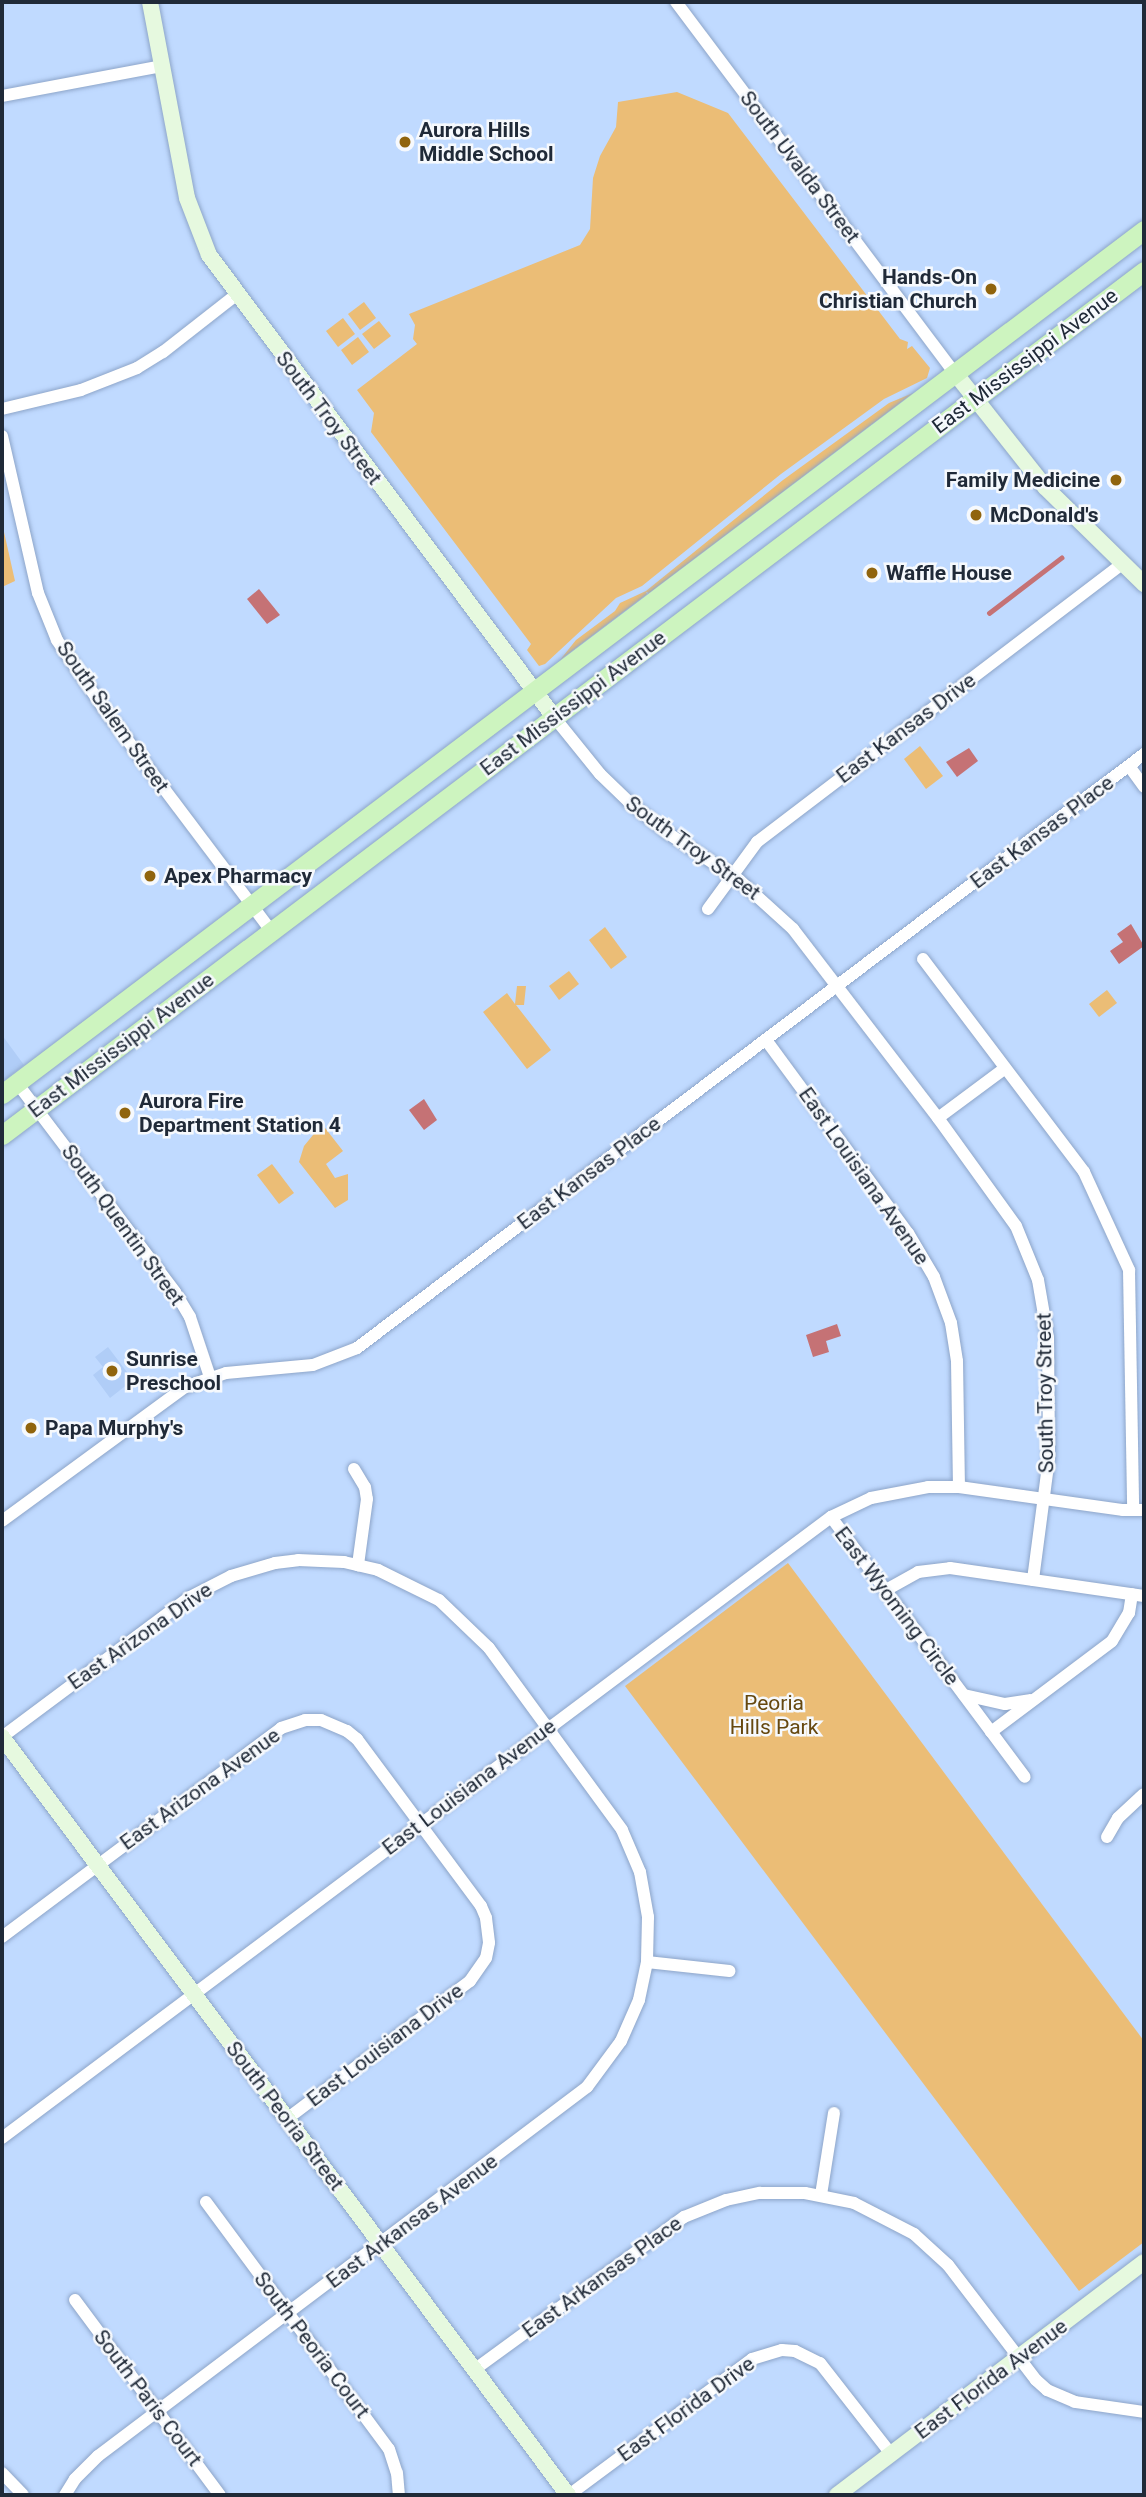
<!DOCTYPE html>
<html>
<head>
<meta charset="utf-8">
<style>
  body { margin:0 }
  #map { position:relative; width:1146px; height:2497px; overflow:hidden; background:#c0daff; font-family:Roboto,sans-serif }
  div>[style] { position:absolute }
  .built>* { inset:0; background:#b0cdf7 }
  .green>* { inset:0; background:#ebbd76 }
  .water>* { inset:0; background:#c57275 }
  .stream>* { height:4.5px; margin:-2.25px; padding:0 2.25px; transform-origin:2.25px; border-radius:2.25px; background:#c57275 }
  .roads { filter:drop-shadow(0 0 2px #8da5c9) drop-shadow(0 0 2px #8da5c9) }
  .street>* { height:12px; margin:-6px; padding:0 6px; transform-origin:6px; border-radius:6px; background:#fff }
  .secondary>* { height:16px; margin:-8px; padding:0 8px; transform-origin:8px; border-radius:8px; background:#e6f9df }
  .primary>* { height:19px; margin:-9.5px; padding:0 9.5px; transform-origin:9.5px; border-radius:9.5px; background:#cdf4bf }
  .dots>* { width:19px; height:19px; translate:-50% -50%; box-sizing:border-box; border:4px solid #f6f9fd; border-radius:50% }
  span { translate:-50% -50%; white-space:nowrap; text-align:center; line-height:1.15; -webkit-text-stroke:5px #f6f9fd; paint-order:stroke }
  .poi-label { font-size:21px; color:#202a38; font-weight:700 }
  .left { translate:0 -50%; text-align:left }
  .right { translate:-100% -50%; text-align:right }
  .street-label { font-size:21px; color:#202a38 }
  .park-label { font-size:21px; color:#66480f }
  .frame { position:absolute; inset:0; border:4px solid #202a38; pointer-events:none }
</style>
</head>
<body>
<div id="map">
  <div class="built">
    <i style="clip-path:polygon(2px 1035px,24px 1065px,2px 1082px)"></i>
    <i style="clip-path:polygon(108px 1347px,133px 1380px,110px 1398px,93px 1375px,103px 1367px,95px 1357px)"></i>
  </div>
  <div class="green">
    <i style="clip-path:polygon(677px 92px,728px 113px,900px 339px,908px 342px,907px 349px,912px 346px,930px 368px,927px 378px,884px 399px,781px 474px,642px 586px,616px 598px,545px 664px,539px 666px,527px 650px,531px 644px,371px 432px,374px 413px,357px 390px,417px 344px,413px 339px,415px 325px,409px 314px,580px 245px,590px 229px,593px 178px,600px 156px,616px 127px,618px 102px)"></i>
    <i style="clip-path:polygon(364px 302px,376px 318px,360px 330px,348px 314px)"></i>
    <i style="clip-path:polygon(343px 318px,355px 334px,338px 347px,326px 331px)"></i>
    <i style="clip-path:polygon(379px 321px,391px 336px,374px 349px,362px 334px)"></i>
    <i style="clip-path:polygon(358px 337px,369px 352px,352px 365px,341px 350px)"></i>
    <i style="clip-path:polygon(913px 393px,649px 593px,646px 592px,647px 594px,560px 660px,576px 640px,615px 611px,620px 603px,646px 591px,783px 480px,889px 403px)"></i>
    <i style="clip-path:polygon(2px 523px,15px 581px,2px 587px)"></i>
    <i style="clip-path:polygon(920px 746px,943px 776px,926px 789px,904px 759px)"></i>
    <i style="clip-path:polygon(605px 927px,627px 957px,611px 969px,589px 940px)"></i>
    <i style="clip-path:polygon(569px 971px,579px 984px,559px 1000px,549px 986px)"></i>
    <i style="clip-path:polygon(517px 986px,526px 986px,524px 1005px,516px 1005px,551px 1050px,527px 1069px,483px 1012px,507px 993px,515px 1004px)"></i>
    <i style="clip-path:polygon(1107px 990px,1117px 1003px,1099px 1017px,1089px 1004px)"></i>
    <i style="clip-path:polygon(322px 1124px,343px 1151px,326px 1164px,335px 1178px,348px 1174px,348px 1200px,335px 1208px,299px 1162px,304px 1146px)"></i>
    <i style="clip-path:polygon(272px 1164px,294px 1193px,279px 1204px,257px 1175px)"></i>
    <i style="clip-path:polygon(788px 1563px,1144px 2041px,1144px 2242px,1079px 2291px,625px 1686px)"></i>
  </div>
  <div class="water">
    <i style="clip-path:polygon(259px 589px,280px 615px,267px 624px,247px 599px)"></i>
    <i style="clip-path:polygon(969px 748px,978px 761px,957px 777px,946px 762px)"></i>
    <i style="clip-path:polygon(1131px 924px,1144px 946px,1119px 964px,1110px 951px,1123px 942px,1117px 934px)"></i>
    <i style="clip-path:polygon(424px 1099px,437px 1120px,424px 1130px,409px 1110px)"></i>
    <i style="clip-path:polygon(837px 1324px,841px 1336px,826px 1341px,829px 1352px,813px 1357px,806px 1335px)"></i>
  </div>
  <div class="stream">
    <i style="left:989px;top:613px;width:91px;rotate:-37.4deg"></i>
  </div>
  <div class="roads">
    <div class="street">
      <i style="left:676px;top:2px;width:464px;rotate:53.1deg"></i>
      <i style="left:2px;top:96px;width:163px;rotate:-10.6deg"></i>
      <i style="left:2px;top:409px;width:81px;rotate:-13.5deg"></i>
      <i style="left:81px;top:390px;width:60px;rotate:-21.4deg"></i>
      <i style="left:137px;top:368px;width:31px;rotate:-32deg"></i>
      <i style="left:163px;top:352px;width:93px;rotate:-38deg"></i>
      <i style="left:2px;top:436px;width:161px;rotate:77.1deg"></i>
      <i style="left:38px;top:593px;width:51px;rotate:68deg"></i>
      <i style="left:57px;top:640px;width:83px;rotate:55.7deg"></i>
      <i style="left:104px;top:709px;width:278px;rotate:53deg"></i>
      <i style="left:554px;top:717px;width:73px;rotate:51.1deg"></i>
      <i style="left:600px;top:774px;width:40px;rotate:44deg"></i>
      <i style="left:629px;top:802px;width:48px;rotate:39deg"></i>
      <i style="left:666px;top:832px;width:87px;rotate:33.3deg"></i>
      <i style="left:739px;top:880px;width:73px;rotate:42.2deg"></i>
      <i style="left:793px;top:929px;width:238px;rotate:52.5deg"></i>
      <i style="left:938px;top:1118px;width:133px;rotate:54.2deg"></i>
      <i style="left:1016px;top:1226px;width:58px;rotate:67.8deg"></i>
      <i style="left:1038px;top:1280px;width:59px;rotate:80.2deg"></i>
      <i style="left:1048px;top:1338px;width:120px;rotate:89.5deg"></i>
      <i style="left:1049px;top:1458px;width:123px;rotate:97.5deg"></i>
      <i style="left:1129px;top:766px;width:26px;rotate:54deg"></i>
      <i style="left:708px;top:909px;width:83px;rotate:-53.8deg"></i>
      <i style="left:757px;top:842px;width:460px;rotate:-37.3deg"></i>
      <i style="left:923px;top:959px;width:267px;rotate:52.9deg"></i>
      <i style="left:1084px;top:1172px;width:108px;rotate:65.3deg"></i>
      <i style="left:1129px;top:1270px;width:240px;rotate:89deg"></i>
      <i style="left:766px;top:1040px;width:240px;rotate:53.7deg"></i>
      <i style="left:908px;top:1233px;width:51px;rotate:59.4deg"></i>
      <i style="left:934px;top:1277px;width:49px;rotate:69.7deg"></i>
      <i style="left:951px;top:1323px;width:38px;rotate:81deg"></i>
      <i style="left:957px;top:1361px;width:126px;rotate:89.1deg"></i>
      <i style="left:17px;top:1083px;width:262px;rotate:52.9deg"></i>
      <i style="left:175px;top:1292px;width:29px;rotate:59deg"></i>
      <i style="left:190px;top:1317px;width:63px;rotate:71.6deg"></i>
      <i style="left:938px;top:1118px;width:82px;rotate:-36.6deg"></i>
      <i style="left:354px;top:1469px;width:21px;rotate:59deg"></i>
      <i style="left:365px;top:1487px;width:12px;rotate:81deg"></i>
      <i style="left:367px;top:1499px;width:67px;rotate:97.8deg"></i>
      <i style="left:831px;top:1517px;width:324px;rotate:53.3deg"></i>
      <i style="left:2px;top:1521px;width:227px;rotate:-36.2deg"></i>
      <i style="left:185px;top:1387px;width:43px;rotate:-18.9deg"></i>
      <i style="left:226px;top:1373px;width:87px;rotate:-5.3deg"></i>
      <i style="left:313px;top:1365px;width:47px;rotate:-21.1deg"></i>
      <i style="left:357px;top:1348px;width:986px;rotate:-37.04deg"></i>
      <i style="left:886px;top:1590px;width:37px;rotate:-29deg"></i>
      <i style="left:918px;top:1572px;width:32px;rotate:-7deg"></i>
      <i style="left:950px;top:1568px;width:196px;rotate:8.2deg"></i>
      <i style="left:964px;top:1695px;width:42px;rotate:12.4deg"></i>
      <i style="left:1005px;top:1704px;width:25px;rotate:-9deg"></i>
      <i style="left:991px;top:1732px;width:151px;rotate:-36.9deg"></i>
      <i style="left:1112px;top:1641px;width:33px;rotate:-59deg"></i>
      <i style="left:1129px;top:1613px;width:19px;rotate:-81deg"></i>
      <i style="left:2px;top:1737px;width:234px;rotate:-36.7deg"></i>
      <i style="left:190px;top:1597px;width:46px;rotate:-27.1deg"></i>
      <i style="left:231px;top:1576px;width:46px;rotate:-16.5deg"></i>
      <i style="left:275px;top:1563px;width:23px;rotate:-7deg"></i>
      <i style="left:298px;top:1560px;width:46px;rotate:2.5deg"></i>
      <i style="left:344px;top:1562px;width:35px;rotate:13deg"></i>
      <i style="left:378px;top:1570px;width:68px;rotate:26.2deg"></i>
      <i style="left:439px;top:1600px;width:69px;rotate:43.8deg"></i>
      <i style="left:489px;top:1648px;width:225px;rotate:53.8deg"></i>
      <i style="left:622px;top:1830px;width:46px;rotate:66.8deg"></i>
      <i style="left:640px;top:1872px;width:46px;rotate:79.9deg"></i>
      <i style="left:648px;top:1917px;width:45px;rotate:91.3deg"></i>
      <i style="left:647px;top:1962px;width:39px;rotate:102deg"></i>
      <i style="left:639px;top:2000px;width:45px;rotate:113.7deg"></i>
      <i style="left:621px;top:2041px;width:57px;rotate:126.5deg"></i>
      <i style="left:587px;top:2087px;width:613px;rotate:142.96deg"></i>
      <i style="left:98px;top:2456px;width:33px;rotate:135deg"></i>
      <i style="left:75px;top:2479px;width:19px;rotate:122deg"></i>
      <i style="left:1107px;top:1837px;width:22px;rotate:-60deg"></i>
      <i style="left:1118px;top:1818px;width:35px;rotate:-43deg"></i>
      <i style="left:2px;top:1937px;width:349px;rotate:-36.8deg"></i>
      <i style="left:281px;top:1728px;width:25px;rotate:-18deg"></i>
      <i style="left:305px;top:1720px;width:16px"></i>
      <i style="left:321px;top:1720px;width:28px;rotate:23deg"></i>
      <i style="left:347px;top:1731px;width:13px;rotate:39deg"></i>
      <i style="left:357px;top:1739px;width:208px;rotate:53.4deg"></i>
      <i style="left:481px;top:1906px;width:13px;rotate:67deg"></i>
      <i style="left:486px;top:1918px;width:25px;rotate:83deg"></i>
      <i style="left:489px;top:1943px;width:15px;rotate:101deg"></i>
      <i style="left:486px;top:1958px;width:28px;rotate:125deg"></i>
      <i style="left:470px;top:1981px;width:229px;rotate:143deg"></i>
      <i style="left:647px;top:1962px;width:83px;rotate:6.2deg"></i>
      <i style="left:2px;top:2138px;width:1036px;rotate:-36.84deg"></i>
      <i style="left:831px;top:1517px;width:44px;rotate:-25.4deg"></i>
      <i style="left:871px;top:1498px;width:58px;rotate:-10.9deg"></i>
      <i style="left:928px;top:1487px;width:31px"></i>
      <i style="left:959px;top:1487px;width:166px;rotate:8deg"></i>
      <i style="left:1123px;top:1510px;width:21px"></i>
      <i style="left:821px;top:2195px;width:83px;rotate:-81deg"></i>
      <i style="left:206px;top:2202px;width:307px;rotate:53.5deg"></i>
      <i style="left:389px;top:2449px;width:25px;rotate:72deg"></i>
      <i style="left:397px;top:2473px;width:22px;rotate:85deg"></i>
      <i style="left:75px;top:2300px;width:243px;rotate:53.4deg"></i>
      <i style="left:474px;top:2370px;width:260px;rotate:-36.1deg"></i>
      <i style="left:684px;top:2217px;width:45px;rotate:-22deg"></i>
      <i style="left:726px;top:2200px;width:35px;rotate:-12deg"></i>
      <i style="left:760px;top:2193px;width:45px"></i>
      <i style="left:805px;top:2193px;width:50px;rotate:11.5deg"></i>
      <i style="left:854px;top:2203px;width:68px;rotate:27.3deg"></i>
      <i style="left:914px;top:2234px;width:46px;rotate:42.4deg"></i>
      <i style="left:948px;top:2265px;width:145px;rotate:52.6deg"></i>
      <i style="left:1036px;top:2380px;width:15px;rotate:42deg"></i>
      <i style="left:1047px;top:2390px;width:30px;rotate:23deg"></i>
      <i style="left:1075px;top:2402px;width:70px;rotate:8.2deg"></i>
      <i style="left:2px;top:2473px;width:30px;rotate:46deg"></i>
      <i style="left:569px;top:2495px;width:228px;rotate:-36.6deg"></i>
      <i style="left:752px;top:2359px;width:31px;rotate:-17deg"></i>
      <i style="left:782px;top:2350px;width:13px;rotate:4deg"></i>
      <i style="left:795px;top:2351px;width:28px;rotate:26deg"></i>
      <i style="left:820px;top:2363px;width:115px;rotate:52deg"></i>
    </div>
    <div class="secondary">
      <i style="left:150px;top:2px;width:199px;rotate:79.3deg"></i>
      <i style="left:187px;top:198px;width:61px;rotate:68.9deg"></i>
      <i style="left:209px;top:255px;width:577px;rotate:53.25deg"></i>
      <i style="left:955px;top:373px;width:145px;rotate:51.7deg"></i>
      <i style="left:1045px;top:487px;width:139px;rotate:44.4deg"></i>
      <i style="left:2px;top:1737px;width:946px;rotate:53.25deg"></i>
      <i style="left:837px;top:2495px;width:385px;rotate:-37.2deg"></i>
    </div>
    <div class="primary">
      <i style="left:2px;top:1094px;width:1432px;rotate:-37.11deg"></i>
      <i style="left:2px;top:1135px;width:1432px;rotate:-37.11deg"></i>
    </div>
  </div>
  <div class="dots">
    <i style="left:405px;top:142px;background:#90640d"></i>
    <i style="left:991px;top:289px;background:#90640d"></i>
    <i style="left:1116px;top:480px;background:#90640d"></i>
    <i style="left:976px;top:515px;background:#90640d"></i>
    <i style="left:872px;top:573px;background:#90640d"></i>
    <i style="left:150px;top:876px;background:#90640d"></i>
    <i style="left:125px;top:1113px;background:#90640d"></i>
    <i style="left:112px;top:1371px;background:#90640d"></i>
    <i style="left:31px;top:1428px;background:#90640d"></i>
  </div>
  <div class="poi-label">
    <span class="left" style="left:419px;top:142px">Aurora Hills<br>Middle School</span>
    <span class="right" style="left:977px;top:289px">Hands-On<br>Christian Church</span>
    <span class="right" style="left:1100px;top:480px">Family Medicine</span>
    <span class="left" style="left:990px;top:515px">McDonald's</span>
    <span class="left" style="left:886px;top:573px">Waffle House</span>
    <span class="left" style="left:164px;top:876px">Apex Pharmacy</span>
    <span class="left" style="left:139px;top:1113px">Aurora Fire<br>Department Station 4</span>
    <span class="left" style="left:126px;top:1371px">Sunrise<br>Preschool</span>
    <span class="left" style="left:45px;top:1428px">Papa Murphy's</span>
  </div>
  <div class="street-label">
    <span style="left:800px;top:167px;rotate:53deg">South Uvalda Street</span>
    <span style="left:1025px;top:361px;rotate:-37deg">East Mississippi Avenue</span>
    <span style="left:329px;top:418px;rotate:53deg">South Troy Street</span>
    <span style="left:573px;top:703px;rotate:-37deg">East Mississippi Avenue</span>
    <span style="left:113px;top:717px;rotate:55deg">South Salem Street</span>
    <span style="left:906px;top:728px;rotate:-37deg">East Kansas Drive</span>
    <span style="left:1042px;top:832px;rotate:-37deg">East Kansas Place</span>
    <span style="left:693px;top:848px;rotate:36deg">South Troy Street</span>
    <span style="left:121px;top:1045px;rotate:-37deg">East Mississippi Avenue</span>
    <span style="left:589px;top:1173px;rotate:-37deg">East Kansas Place</span>
    <span style="left:864px;top:1176px;rotate:55deg">East Louisiana Avenue</span>
    <span style="left:123px;top:1225px;rotate:54deg">South Quentin Street</span>
    <span style="left:1045px;top:1393px;rotate:-91deg">South Troy Street</span>
    <span style="left:897px;top:1606px;rotate:53deg">East Wyoming Circle</span>
    <span style="left:140px;top:1636px;rotate:-35deg">East Arizona Drive</span>
    <span style="left:469px;top:1787px;rotate:-37deg">East Louisiana Avenue</span>
    <span style="left:200px;top:1789px;rotate:-36deg">East Arizona Avenue</span>
    <span style="left:385px;top:2045px;rotate:-37deg">East Louisiana Drive</span>
    <span style="left:285px;top:2116px;rotate:53deg">South Peoria Street</span>
    <span style="left:412px;top:2221px;rotate:-37deg">East Arkansas Avenue</span>
    <span style="left:602px;top:2277px;rotate:-36deg">East Arkansas Place</span>
    <span style="left:312px;top:2345px;rotate:53deg">South Peoria Court</span>
    <span style="left:991px;top:2379px;rotate:-37deg">East Florida Avenue</span>
    <span style="left:148px;top:2398px;rotate:53deg">South Paris Court</span>
    <span style="left:686px;top:2409px;rotate:-36deg">East Florida Drive</span>
  </div>
  <div class="park-label">
    <span style="left:774px;top:1715px">Peoria<br>Hills Park</span>
  </div>
  <div class="frame"></div>
</div>
</body>
</html>
